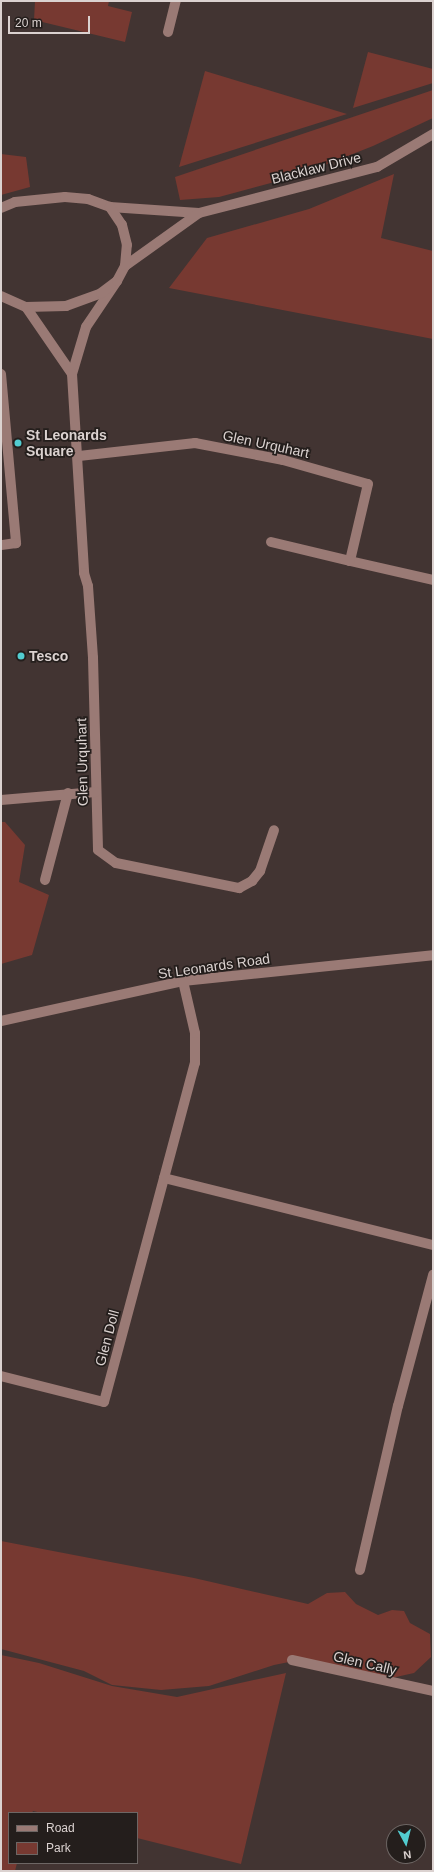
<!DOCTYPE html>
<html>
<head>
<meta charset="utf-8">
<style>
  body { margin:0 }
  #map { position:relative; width:434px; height:1872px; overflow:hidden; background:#423432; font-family:Helvetica,sans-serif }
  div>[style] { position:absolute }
  .green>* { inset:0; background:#773931 }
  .minor>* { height:10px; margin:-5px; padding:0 5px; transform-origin:5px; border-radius:5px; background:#9a7a75 }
  .dots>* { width:11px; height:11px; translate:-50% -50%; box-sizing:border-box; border:2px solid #241e1c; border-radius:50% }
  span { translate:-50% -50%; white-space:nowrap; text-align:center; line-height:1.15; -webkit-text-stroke:3.5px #241e1c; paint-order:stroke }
  .street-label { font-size:14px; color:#dbd2d0 }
  .poi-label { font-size:14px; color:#dbd2d0; font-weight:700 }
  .left { translate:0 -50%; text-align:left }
  .frame { position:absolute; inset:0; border:2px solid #dbd2d0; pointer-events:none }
  .legend { position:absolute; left:8px; top:1812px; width:130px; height:52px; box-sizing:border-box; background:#241e1c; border:1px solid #6d6664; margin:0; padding:5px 7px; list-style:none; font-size:12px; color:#dbd2d0 }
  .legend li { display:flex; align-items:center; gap:8px; height:20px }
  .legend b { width:20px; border:1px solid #6d6664 }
  .north { position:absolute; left:386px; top:1824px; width:40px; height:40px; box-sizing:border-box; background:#241e1c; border:1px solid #6d6664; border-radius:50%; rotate:173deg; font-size:11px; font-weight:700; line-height:16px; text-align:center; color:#dbd2d0 }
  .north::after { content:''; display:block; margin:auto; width:14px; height:18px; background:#52ccd0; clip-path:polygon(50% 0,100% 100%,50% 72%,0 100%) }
  .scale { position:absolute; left:8px; top:16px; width:82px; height:18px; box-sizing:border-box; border:2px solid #dbd2d0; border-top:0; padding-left:5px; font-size:12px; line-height:14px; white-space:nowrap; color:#dbd2d0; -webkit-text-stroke:3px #241e1c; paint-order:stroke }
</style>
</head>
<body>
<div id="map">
  <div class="green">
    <i style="clip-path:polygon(35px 1px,109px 1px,108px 6px,132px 12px,125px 42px,34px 20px)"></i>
    <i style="clip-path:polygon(368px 52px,433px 69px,433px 83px,353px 108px)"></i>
    <i style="clip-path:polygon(205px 71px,347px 114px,179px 167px)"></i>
    <i style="clip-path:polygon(433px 90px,433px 118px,373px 146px,297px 176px,219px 197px,180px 200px,175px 177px)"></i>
    <i style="clip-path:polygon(1px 154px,26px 157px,30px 187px,1px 195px)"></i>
    <i style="clip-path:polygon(394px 174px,381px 238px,433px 251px,433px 339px,169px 288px,207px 238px,309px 209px)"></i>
    <i style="clip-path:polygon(1px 822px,5px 822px,25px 845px,19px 882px,49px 895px,32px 955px,1px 964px)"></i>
    <i style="clip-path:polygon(1px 1541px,194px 1578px,308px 1604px,327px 1593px,345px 1592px,356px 1604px,378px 1615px,392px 1610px,404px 1611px,410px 1623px,430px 1634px,431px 1657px,414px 1673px,387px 1679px,304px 1659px,274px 1665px,209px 1686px,161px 1690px,112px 1685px,84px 1671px,1px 1649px)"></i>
    <i style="clip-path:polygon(1px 1655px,39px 1663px,112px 1686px,177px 1697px,286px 1673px,241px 1864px,137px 1838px,137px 1813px,42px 1813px,33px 1811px,32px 1813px,9px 1813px,9px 1863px,17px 1863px,15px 1871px,1px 1871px)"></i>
  </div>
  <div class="minor">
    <i style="left:168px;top:32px;width:32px;rotate:-76deg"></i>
    <i style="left:1px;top:208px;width:15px;rotate:-23deg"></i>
    <i style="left:15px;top:202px;width:50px;rotate:-5.7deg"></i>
    <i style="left:65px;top:197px;width:23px;rotate:5deg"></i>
    <i style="left:88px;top:199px;width:23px;rotate:20deg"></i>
    <i style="left:110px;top:207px;width:89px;rotate:3.9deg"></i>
    <i style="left:199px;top:213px;width:184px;rotate:-14.5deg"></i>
    <i style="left:377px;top:167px;width:65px;rotate:-30.5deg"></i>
    <i style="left:125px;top:266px;width:91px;rotate:-35.6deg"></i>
    <i style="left:117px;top:281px;width:55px;rotate:124deg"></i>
    <i style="left:86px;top:327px;width:49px;rotate:106.6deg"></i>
    <i style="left:72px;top:374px;width:199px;rotate:86.5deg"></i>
    <i style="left:84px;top:573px;width:14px;rotate:73deg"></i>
    <i style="left:88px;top:586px;width:72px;rotate:86deg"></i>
    <i style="left:93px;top:658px;width:192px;rotate:88.5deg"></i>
    <i style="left:98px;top:850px;width:22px;rotate:36deg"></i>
    <i style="left:116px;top:863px;width:126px;rotate:11.5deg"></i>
    <i style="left:239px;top:888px;width:15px;rotate:-28deg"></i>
    <i style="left:252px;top:881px;width:13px;rotate:-51deg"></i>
    <i style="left:260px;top:871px;width:43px;rotate:-71.1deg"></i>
    <i style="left:1px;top:296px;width:27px;rotate:24deg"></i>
    <i style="left:26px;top:307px;width:40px;rotate:-1.4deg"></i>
    <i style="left:66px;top:306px;width:37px;rotate:-20deg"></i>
    <i style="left:101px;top:293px;width:20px;rotate:-37deg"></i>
    <i style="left:117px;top:281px;width:17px;rotate:-62deg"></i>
    <i style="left:125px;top:266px;width:21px;rotate:-85deg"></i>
    <i style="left:127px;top:245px;width:21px;rotate:-104deg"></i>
    <i style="left:122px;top:225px;width:22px;rotate:-124deg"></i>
    <i style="left:26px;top:307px;width:81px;rotate:55.5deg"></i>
    <i style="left:1px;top:374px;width:170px;rotate:84.9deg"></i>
    <i style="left:16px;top:543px;width:15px;rotate:172deg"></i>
    <i style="left:79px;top:456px;width:117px;rotate:-6.4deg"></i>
    <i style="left:195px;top:443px;width:90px;rotate:10.9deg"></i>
    <i style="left:283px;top:460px;width:88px;rotate:15.8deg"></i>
    <i style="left:368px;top:484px;width:79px;rotate:103.2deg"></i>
    <i style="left:350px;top:561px;width:85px;rotate:12.9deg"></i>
    <i style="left:271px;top:542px;width:81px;rotate:13.5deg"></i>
    <i style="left:1px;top:800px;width:95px;rotate:-4.8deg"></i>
    <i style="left:45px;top:880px;width:90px;rotate:-75.2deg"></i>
    <i style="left:1px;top:1021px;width:186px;rotate:-12.4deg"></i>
    <i style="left:183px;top:981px;width:251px;rotate:-5.9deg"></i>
    <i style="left:164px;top:1178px;width:277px;rotate:14deg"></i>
    <i style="left:1px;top:1376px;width:106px;rotate:14.2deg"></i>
    <i style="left:104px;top:1402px;width:351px;rotate:-75deg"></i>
    <i style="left:195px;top:1063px;width:30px;rotate:-90deg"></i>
    <i style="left:195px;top:1033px;width:53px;rotate:-103deg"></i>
    <i style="left:360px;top:1570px;width:168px;rotate:-77deg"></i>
    <i style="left:398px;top:1406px;width:136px;rotate:-75deg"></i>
    <i style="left:292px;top:1660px;width:144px;rotate:12.4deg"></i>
  </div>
  <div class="dots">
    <i style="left:18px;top:443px;background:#52ccd0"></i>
    <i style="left:21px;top:656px;background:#52ccd0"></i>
  </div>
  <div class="street-label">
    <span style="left:316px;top:168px;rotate:-14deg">Blacklaw Drive</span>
    <span style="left:266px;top:444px;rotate:12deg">Glen Urquhart</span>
    <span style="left:82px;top:762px;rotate:-91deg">Glen Urquhart</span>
    <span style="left:214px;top:966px;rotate:-8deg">St Leonards Road</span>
    <span style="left:107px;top:1338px;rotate:-75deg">Glen Doll</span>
    <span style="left:365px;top:1663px;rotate:13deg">Glen Cally</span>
  </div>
  <div class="poi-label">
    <span class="left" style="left:26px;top:443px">St Leonards<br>Square</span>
    <span class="left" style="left:29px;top:656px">Tesco</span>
  </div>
  <div class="frame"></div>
  <ul class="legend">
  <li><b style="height:5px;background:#9a7a75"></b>Road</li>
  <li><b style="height:11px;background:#773931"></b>Park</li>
  </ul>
  <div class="north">N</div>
  <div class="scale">20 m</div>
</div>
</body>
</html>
